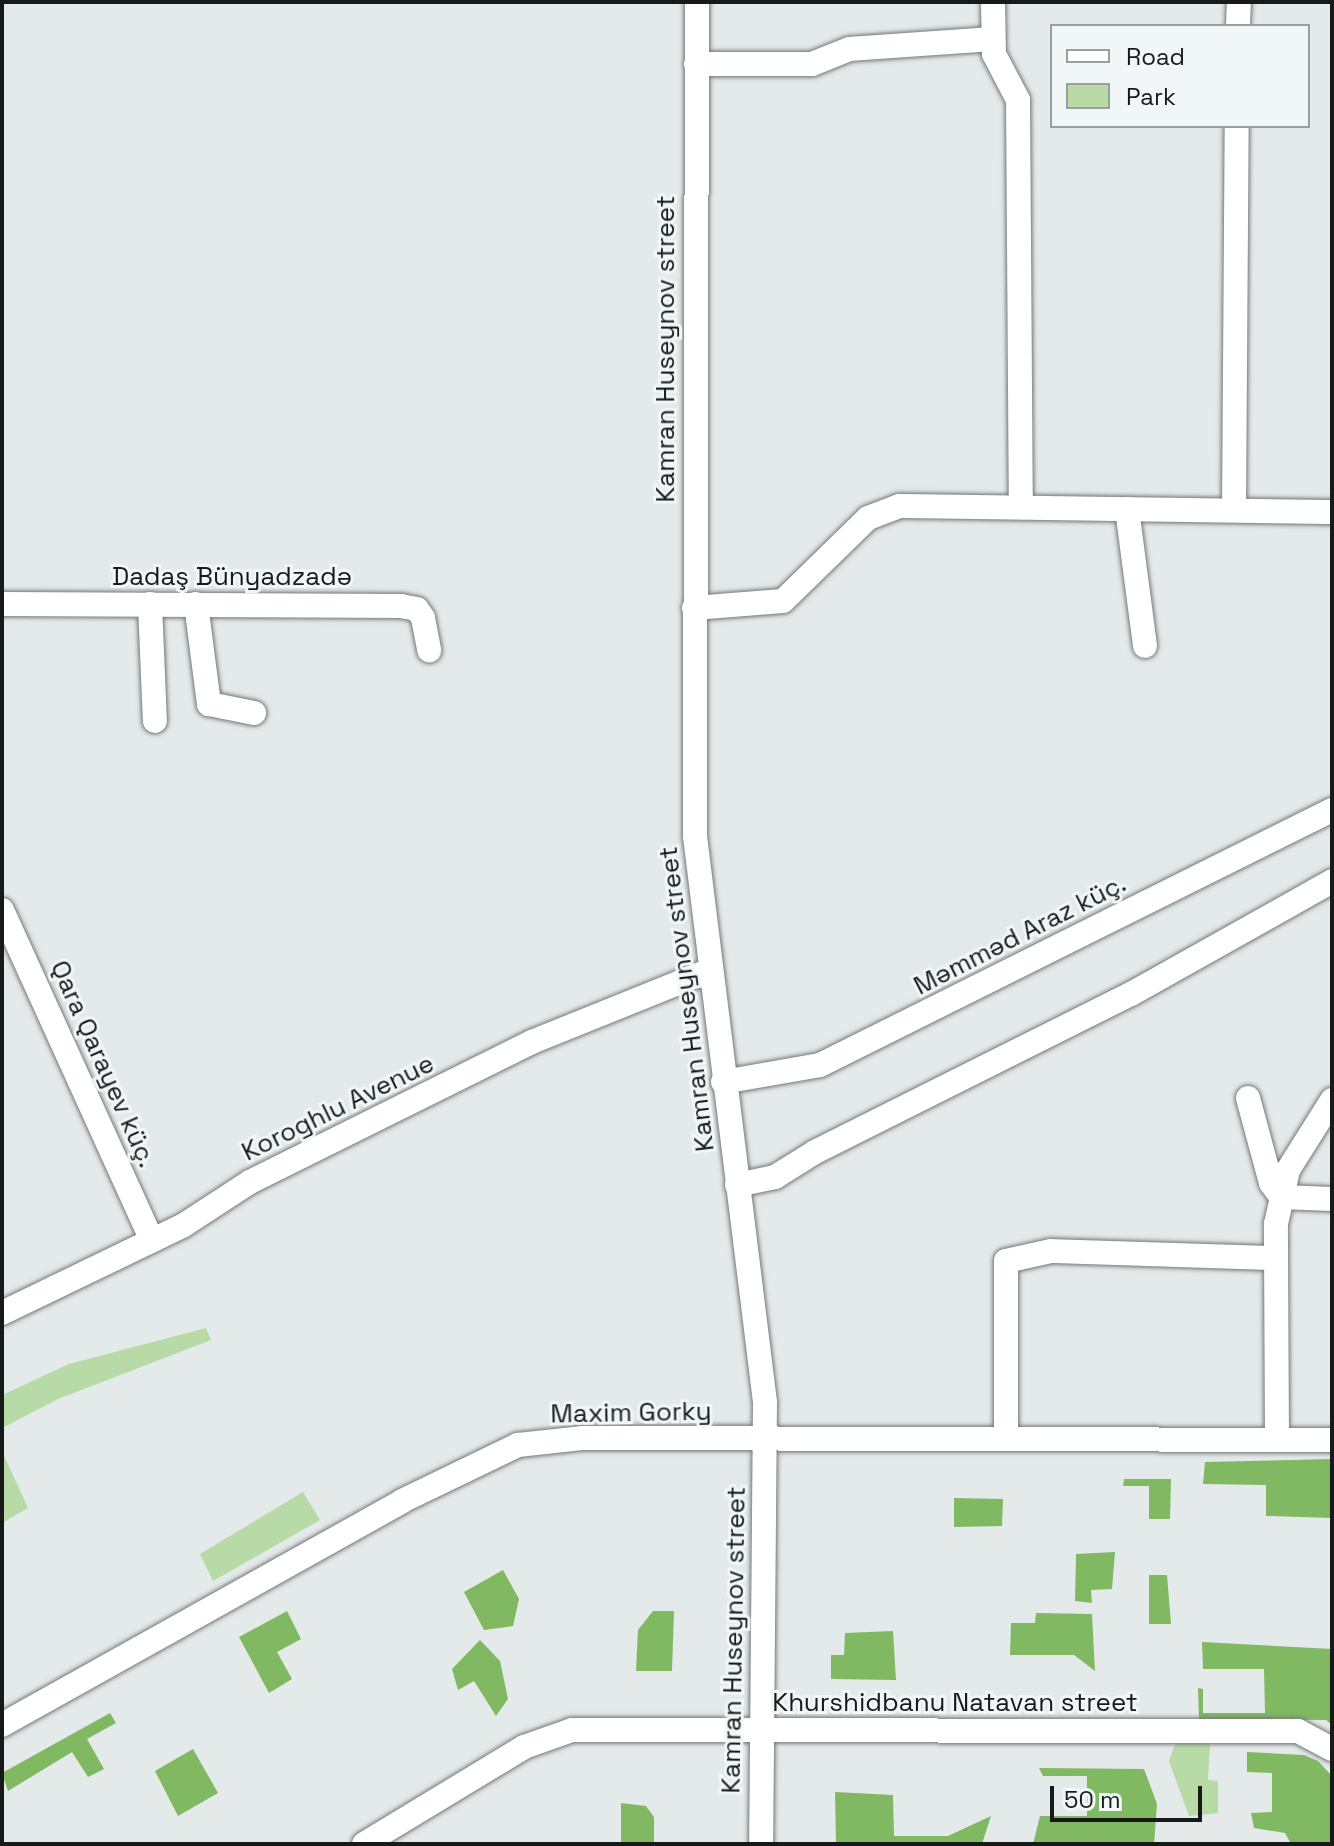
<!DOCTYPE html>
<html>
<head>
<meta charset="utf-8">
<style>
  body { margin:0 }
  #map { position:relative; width:1334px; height:1846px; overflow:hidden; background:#e4e9e9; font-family:"Space Grotesk",sans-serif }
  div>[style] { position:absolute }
  .green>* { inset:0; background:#b8daa7 }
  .forest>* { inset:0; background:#81b862 }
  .roads { filter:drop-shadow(0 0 2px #737878) drop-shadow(0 0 2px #737878) }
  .street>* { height:24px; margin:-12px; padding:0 12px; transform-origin:12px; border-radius:12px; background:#fff }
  span { translate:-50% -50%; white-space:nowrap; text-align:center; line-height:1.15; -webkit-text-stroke:6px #f1f6f7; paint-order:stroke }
  .street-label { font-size:26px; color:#181a1a }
  .frame { position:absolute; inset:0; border:4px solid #181a1a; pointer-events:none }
  .legend { position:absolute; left:1050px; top:24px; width:260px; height:104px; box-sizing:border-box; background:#f1f6f7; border:2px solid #9a9e9f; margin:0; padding:10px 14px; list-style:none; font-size:24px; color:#181a1a }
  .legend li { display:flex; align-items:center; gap:16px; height:40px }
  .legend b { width:40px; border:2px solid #9a9e9f }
  .scale { position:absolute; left:1050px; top:1786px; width:152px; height:36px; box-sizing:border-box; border:4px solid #181a1a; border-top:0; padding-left:10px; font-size:24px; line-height:28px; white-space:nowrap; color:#181a1a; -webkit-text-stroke:6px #f1f6f7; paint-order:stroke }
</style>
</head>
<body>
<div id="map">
  <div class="green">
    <i style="clip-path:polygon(206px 1328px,211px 1340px,58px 1399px,2px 1428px,2px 1395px,69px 1364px)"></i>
    <i style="clip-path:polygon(2px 1451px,28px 1508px,2px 1523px)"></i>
    <i style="clip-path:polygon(303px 1492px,320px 1520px,213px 1581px,200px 1554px)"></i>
    <i style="clip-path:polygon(1176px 1742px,1210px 1744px,1208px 1780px,1218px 1781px,1218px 1813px,1189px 1816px,1169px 1761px)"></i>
  </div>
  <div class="forest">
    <i style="clip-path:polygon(1332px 1459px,1332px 1518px,1266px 1516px,1266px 1485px,1203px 1484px,1205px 1462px)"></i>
    <i style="clip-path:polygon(1124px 1479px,1171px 1479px,1170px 1519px,1149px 1519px,1149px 1486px,1123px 1486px)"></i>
    <i style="clip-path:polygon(954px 1498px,1003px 1499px,1002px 1526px,954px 1527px)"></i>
    <i style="clip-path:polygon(1115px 1552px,1112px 1589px,1091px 1590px,1092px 1603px,1075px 1601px,1076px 1554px)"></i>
    <i style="clip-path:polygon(503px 1570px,519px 1599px,513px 1626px,484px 1630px,464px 1592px)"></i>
    <i style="clip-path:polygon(1149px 1575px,1167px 1575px,1171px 1624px,1149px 1624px)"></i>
    <i style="clip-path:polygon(287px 1611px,301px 1639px,277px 1652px,292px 1679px,269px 1693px,239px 1637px)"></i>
    <i style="clip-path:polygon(653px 1611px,674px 1611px,672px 1671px,636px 1671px,638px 1630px)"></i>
    <i style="clip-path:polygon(1036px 1613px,1092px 1614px,1095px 1671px,1074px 1655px,1010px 1655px,1011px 1623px,1035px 1623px)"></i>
    <i style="clip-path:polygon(893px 1631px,896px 1680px,831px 1679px,831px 1655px,844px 1655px,845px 1633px)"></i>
    <i style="clip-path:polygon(480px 1640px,500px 1661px,508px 1699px,496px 1716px,474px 1681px,458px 1690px,452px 1669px)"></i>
    <i style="clip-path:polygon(1202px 1642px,1332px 1649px,1332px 1725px,1326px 1720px,1199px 1719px,1198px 1688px,1203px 1689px,1203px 1713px,1265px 1713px,1264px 1669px,1203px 1669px)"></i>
    <i style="clip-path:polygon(110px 1713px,116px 1723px,87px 1739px,104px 1769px,88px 1777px,72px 1752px,8px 1791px,2px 1773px)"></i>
    <i style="clip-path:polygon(193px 1749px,218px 1793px,178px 1816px,155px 1771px)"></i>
    <i style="clip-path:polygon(1247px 1752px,1304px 1755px,1318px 1761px,1332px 1776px,1332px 1844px,1291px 1844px,1285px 1833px,1254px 1828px,1251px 1813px,1272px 1812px,1272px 1773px,1247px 1772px)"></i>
    <i style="clip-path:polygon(1039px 1768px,1144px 1769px,1157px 1804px,1154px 1844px,1033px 1844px,1040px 1816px,1087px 1816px,1087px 1776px,1043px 1776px)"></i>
    <i style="clip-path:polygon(835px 1792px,893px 1795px,894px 1836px,948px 1836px,991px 1816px,982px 1844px,836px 1844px)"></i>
    <i style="clip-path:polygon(621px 1803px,646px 1806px,654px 1817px,654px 1844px,621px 1844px)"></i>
  </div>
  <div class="roads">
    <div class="street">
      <i style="left:697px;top:2px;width:834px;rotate:90.14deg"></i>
      <i style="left:695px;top:836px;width:570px;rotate:82.95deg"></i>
      <i style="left:765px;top:1402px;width:442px;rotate:90.5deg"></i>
      <i style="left:993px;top:2px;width:52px;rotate:88.9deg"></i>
      <i style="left:994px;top:54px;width:52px;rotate:62.4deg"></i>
      <i style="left:1018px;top:100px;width:407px;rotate:89.6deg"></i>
      <i style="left:1238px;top:26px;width:24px;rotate:-88deg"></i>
      <i style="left:696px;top:64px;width:116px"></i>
      <i style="left:812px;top:64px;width:40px;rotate:-22deg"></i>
      <i style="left:849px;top:49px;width:144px;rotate:-4deg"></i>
      <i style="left:1127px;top:509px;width:138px;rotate:82.5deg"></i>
      <i style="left:1234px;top:510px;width:384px;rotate:-89.6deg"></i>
      <i style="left:2px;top:604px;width:399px;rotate:0.3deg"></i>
      <i style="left:401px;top:606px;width:16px;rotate:11deg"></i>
      <i style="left:417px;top:609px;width:11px;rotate:56deg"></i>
      <i style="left:423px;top:618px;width:33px;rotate:79deg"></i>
      <i style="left:150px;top:604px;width:117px;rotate:87.6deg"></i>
      <i style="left:196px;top:604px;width:101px;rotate:82.6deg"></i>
      <i style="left:209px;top:704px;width:46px;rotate:11.3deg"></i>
      <i style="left:694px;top:608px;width:89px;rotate:-4.5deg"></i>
      <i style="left:783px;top:601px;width:119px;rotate:-44.3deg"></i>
      <i style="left:868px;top:518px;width:33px;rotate:-21deg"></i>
      <i style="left:899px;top:506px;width:433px;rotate:0.8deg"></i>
      <i style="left:2px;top:910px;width:363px;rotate:65.6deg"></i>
      <i style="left:723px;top:1082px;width:98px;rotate:-9.9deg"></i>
      <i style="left:820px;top:1065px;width:572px;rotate:-26.48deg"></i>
      <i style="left:1248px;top:1098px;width:88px;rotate:74.9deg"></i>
      <i style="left:1271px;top:1183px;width:17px;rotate:54deg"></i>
      <i style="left:1281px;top:1197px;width:51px;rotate:2.2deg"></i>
      <i style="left:737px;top:1185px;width:39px;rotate:-12deg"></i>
      <i style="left:775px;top:1177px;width:47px;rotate:-32deg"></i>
      <i style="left:815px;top:1152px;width:353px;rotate:-26.6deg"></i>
      <i style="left:1131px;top:994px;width:231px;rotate:-29.3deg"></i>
      <i style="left:2px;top:1313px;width:202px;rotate:-25.8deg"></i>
      <i style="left:184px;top:1225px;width:79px;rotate:-33.1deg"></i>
      <i style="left:250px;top:1182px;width:315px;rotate:-26.4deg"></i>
      <i style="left:532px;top:1042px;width:190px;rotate:-22deg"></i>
      <i style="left:1006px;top:1438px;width:177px;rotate:-90deg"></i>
      <i style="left:1006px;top:1261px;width:46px;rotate:-12.5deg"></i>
      <i style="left:1051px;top:1251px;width:223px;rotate:1.8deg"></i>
      <i style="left:1277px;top:1439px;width:215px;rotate:-90.3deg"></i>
      <i style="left:1276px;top:1224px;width:55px;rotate:-77.5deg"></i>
      <i style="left:1288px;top:1170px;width:83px;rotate:-57.8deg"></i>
      <i style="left:2px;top:1725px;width:458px;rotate:-29.2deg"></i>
      <i style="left:402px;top:1501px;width:129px;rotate:-25.8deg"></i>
      <i style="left:518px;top:1445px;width:64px;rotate:-6.2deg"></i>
      <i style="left:582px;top:1438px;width:750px;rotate:0.15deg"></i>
      <i style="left:364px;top:1844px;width:187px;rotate:-31.2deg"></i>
      <i style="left:524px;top:1747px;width:51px;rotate:-19.5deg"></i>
      <i style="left:572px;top:1730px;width:726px;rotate:0.08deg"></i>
      <i style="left:1298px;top:1731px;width:38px;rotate:28deg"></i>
    </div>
  </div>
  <div class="street-label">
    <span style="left:666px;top:349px;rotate:-90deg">Kamran Huseynov street</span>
    <span style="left:232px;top:577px">Dadaş Bünyadzadə</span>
    <span style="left:1020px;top:935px;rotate:-27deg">Məmməd Araz küç.</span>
    <span style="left:687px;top:999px;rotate:-97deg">Kamran Huseynov street</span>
    <span style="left:103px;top:1064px;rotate:66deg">Qara Qarayev küç.</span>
    <span style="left:338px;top:1108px;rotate:-26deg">Koroghlu Avenue</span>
    <span style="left:631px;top:1413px;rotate:-1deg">Maxim Gorky</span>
    <span style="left:734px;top:1640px;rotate:-89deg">Kamran Huseynov street</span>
    <span style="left:955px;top:1703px">Khurshidbanu Natavan street</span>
  </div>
  <div class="frame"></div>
  <ul class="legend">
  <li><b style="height:10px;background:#fff"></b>Road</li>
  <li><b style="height:22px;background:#b8daa7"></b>Park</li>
  </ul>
  <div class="scale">50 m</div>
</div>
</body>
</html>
